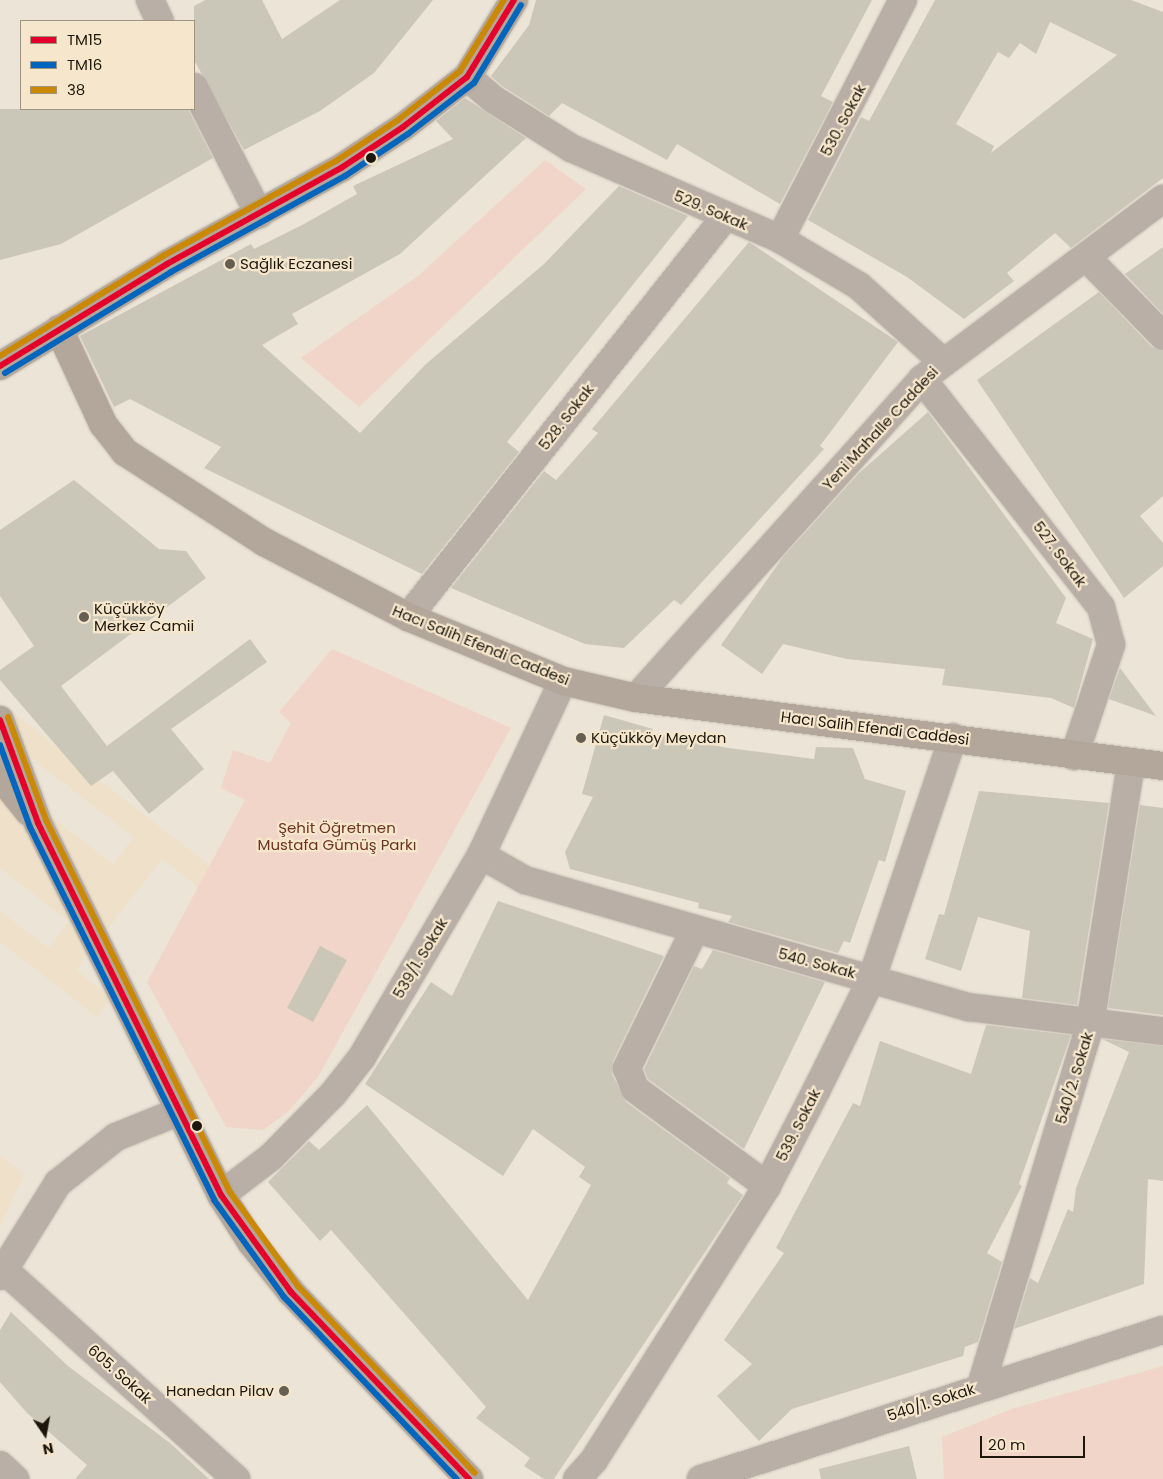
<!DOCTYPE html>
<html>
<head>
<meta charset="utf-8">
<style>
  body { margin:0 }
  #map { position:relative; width:1163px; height:1479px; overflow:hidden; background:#ece4d6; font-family:Poppins,sans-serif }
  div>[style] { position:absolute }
  .built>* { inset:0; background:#efe1c9 }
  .green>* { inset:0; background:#f1d5c8 }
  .building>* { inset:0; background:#cbc7b8 }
  .roads { filter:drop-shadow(0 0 1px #c9c2b8) drop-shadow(0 0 1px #c9c2b8) }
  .minor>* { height:28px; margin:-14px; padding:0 14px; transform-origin:14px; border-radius:14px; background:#baafa6 }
  .major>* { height:28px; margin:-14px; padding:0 14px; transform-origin:14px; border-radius:14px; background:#b3a69a }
  .bus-1>* { height:6px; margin:-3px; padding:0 3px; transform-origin:3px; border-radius:3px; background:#e4002b }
  .bus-2>* { height:6px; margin:-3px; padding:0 3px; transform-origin:3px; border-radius:3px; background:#0065bd }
  .bus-3>* { height:6px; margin:-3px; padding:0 3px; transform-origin:3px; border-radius:3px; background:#cb8903 }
  .dots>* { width:14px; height:14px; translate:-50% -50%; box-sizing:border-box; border:2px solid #f6e7cc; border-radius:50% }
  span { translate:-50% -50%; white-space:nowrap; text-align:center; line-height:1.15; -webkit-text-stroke:4.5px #f6e7cc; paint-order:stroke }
  .street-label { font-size:15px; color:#1c170d }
  .poi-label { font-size:15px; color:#1c170d }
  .left { translate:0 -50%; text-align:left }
  .right { translate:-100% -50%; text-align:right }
  .park-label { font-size:15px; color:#6c3224 }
  .legend { position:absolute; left:20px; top:20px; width:175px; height:90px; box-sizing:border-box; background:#f6e7cc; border:1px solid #9f9480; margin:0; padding:6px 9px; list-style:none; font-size:15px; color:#1c170d }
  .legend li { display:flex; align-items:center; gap:10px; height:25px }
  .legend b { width:25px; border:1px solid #9f9480 }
  .north { position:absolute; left:20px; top:1409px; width:50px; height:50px; -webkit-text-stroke:4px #f6e7cc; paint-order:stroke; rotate:168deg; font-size:14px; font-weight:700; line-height:20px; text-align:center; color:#1c170d }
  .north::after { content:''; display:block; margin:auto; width:18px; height:22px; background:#1c170d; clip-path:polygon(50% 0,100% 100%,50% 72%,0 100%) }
  .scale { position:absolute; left:980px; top:1436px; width:105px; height:22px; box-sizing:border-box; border:2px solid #1c170d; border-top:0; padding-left:6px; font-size:15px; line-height:18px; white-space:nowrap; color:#1c170d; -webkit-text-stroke:4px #f6e7cc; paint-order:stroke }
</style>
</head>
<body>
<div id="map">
  <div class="built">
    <i style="clip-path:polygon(0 703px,213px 868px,198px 887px,162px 859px,76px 970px,112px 998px,97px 1017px,0 942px,0 911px,48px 948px,69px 922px,0 868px,0 777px,113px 864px,134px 837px,8px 741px,0 751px)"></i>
    <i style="clip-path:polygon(0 1156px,24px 1174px,0 1227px)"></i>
  </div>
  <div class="green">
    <i style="clip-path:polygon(545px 160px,586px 189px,359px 407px,301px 358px,418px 276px)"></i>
    <i style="clip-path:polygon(332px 649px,511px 728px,318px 1077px,289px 1111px,263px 1130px,226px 1127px,147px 982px,245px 800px,221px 788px,233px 750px,270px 763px,291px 723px,279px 712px)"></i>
    <i style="clip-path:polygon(1163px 1366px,1163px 1479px,944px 1479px,942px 1437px,1012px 1409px)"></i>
  </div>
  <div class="building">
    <i style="clip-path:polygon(205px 0,262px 0,282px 39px,340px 0,433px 0,374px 73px,320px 111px,244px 150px,194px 60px,194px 6px)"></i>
    <i style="clip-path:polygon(536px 0,872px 0,821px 96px,833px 102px,780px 204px,677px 144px,667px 160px,562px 103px,549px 116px,502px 86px,491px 76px,529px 25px)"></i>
    <i style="clip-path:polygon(evenodd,935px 0,1131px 0,1163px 12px,1163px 178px,1071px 248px,1055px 233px,1007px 273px,1014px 281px,964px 319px,907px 277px,808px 220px,861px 117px,869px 121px,935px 0,1050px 22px,1117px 55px,991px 153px,994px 146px,956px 124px,998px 52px,1009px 58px,1020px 43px,1036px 54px,1050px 22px)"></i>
    <i style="clip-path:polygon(465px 98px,526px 138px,400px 254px,292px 314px,298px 324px,262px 345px,360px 433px,426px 364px,544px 264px,619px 186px,688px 216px,507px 442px,519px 452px,422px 574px,204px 468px,221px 447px,130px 399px,114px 407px,80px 336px,251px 244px,254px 249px,304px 224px,357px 194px,353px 186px,453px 139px,436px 121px)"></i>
    <i style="clip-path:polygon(0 109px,188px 109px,213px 158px,61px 244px,0 260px)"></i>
    <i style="clip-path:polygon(749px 242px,898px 342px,820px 446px,824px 449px,681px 605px,674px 600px,624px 648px,585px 644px,451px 588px,544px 471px,556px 480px,598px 433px,592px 429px)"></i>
    <i style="clip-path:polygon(1163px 247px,1163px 314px,1125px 274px)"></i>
    <i style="clip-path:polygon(1099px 292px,1152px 347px,1163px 351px,1163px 496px,1140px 516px,1163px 543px,1163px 566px,1124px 598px,977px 380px)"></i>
    <i style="clip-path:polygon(928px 412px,1066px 598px,1056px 623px,1093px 639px,1074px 708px,1051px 698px,942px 685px,945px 669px,847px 659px,783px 644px,762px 674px,721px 645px,783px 557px,858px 474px)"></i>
    <i style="clip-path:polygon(74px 480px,159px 549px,186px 551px,206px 578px,61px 686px,107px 746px,250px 639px,267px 662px,171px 729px,204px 769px,149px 814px,113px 771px,91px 786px,0 680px,0 670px,34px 646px,0 596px,0 530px)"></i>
    <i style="clip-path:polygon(1120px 668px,1156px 716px,1109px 699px)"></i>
    <i style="clip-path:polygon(604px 715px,653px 729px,652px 733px,728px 748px,814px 759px,816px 747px,853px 748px,865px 779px,906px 791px,885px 862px,879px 860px,850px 943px,844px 941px,838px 953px,728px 922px,732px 916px,698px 908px,699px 903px,570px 869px,565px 852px,593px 797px,582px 794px)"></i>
    <i style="clip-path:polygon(979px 791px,1109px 803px,1077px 1005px,1022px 998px,1030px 931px,978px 917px,961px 971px,925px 959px,939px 914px,944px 915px)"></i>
    <i style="clip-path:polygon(1140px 805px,1163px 808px,1163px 1015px,1108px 1008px)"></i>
    <i style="clip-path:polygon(498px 901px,664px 956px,613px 1061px,612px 1074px,626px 1102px,730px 1178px,727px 1183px,743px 1195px,554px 1479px,544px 1479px,524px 1466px,530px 1458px,476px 1418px,486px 1407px,331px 1230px,320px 1241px,268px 1182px,309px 1141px,319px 1150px,367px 1105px,528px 1300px,591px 1185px,579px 1177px,585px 1167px,533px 1129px,503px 1176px,365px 1084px,431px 982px,452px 996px)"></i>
    <i style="clip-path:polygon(320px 946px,347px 960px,313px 1022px,287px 1008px)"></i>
    <i style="clip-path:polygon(713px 950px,825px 982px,744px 1149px,648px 1079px,644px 1069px,694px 966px,702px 969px)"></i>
    <i style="clip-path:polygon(986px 1025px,1071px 1035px,1019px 1184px,1022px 1186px,987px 1253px,1002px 1262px,978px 1342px,965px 1347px,963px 1356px,792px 1409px,759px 1441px,717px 1396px,752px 1364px,724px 1340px,784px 1253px,776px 1248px,853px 1103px,860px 1106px,880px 1041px,971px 1074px)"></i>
    <i style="clip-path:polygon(1102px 1039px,1163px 1046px,1163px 1181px,1148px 1179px,1144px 1284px,1014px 1329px,1030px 1278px,1038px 1283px,1068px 1209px,1073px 1212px,1076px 1188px,1129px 1052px)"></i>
    <i style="clip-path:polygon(11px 1312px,68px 1366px,170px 1443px,209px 1479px,75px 1479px,87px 1465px,27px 1413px,0 1382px,0 1330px)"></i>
    <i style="clip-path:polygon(909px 1446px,917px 1479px,821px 1479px,819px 1469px)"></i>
  </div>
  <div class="roads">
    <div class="minor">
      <i style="left:150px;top:0;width:23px;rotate:65deg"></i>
      <i style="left:467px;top:77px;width:34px;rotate:40deg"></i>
      <i style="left:493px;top:99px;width:92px;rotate:32.1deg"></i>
      <i style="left:571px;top:148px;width:228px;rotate:23.5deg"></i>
      <i style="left:780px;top:239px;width:92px;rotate:30.7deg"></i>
      <i style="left:859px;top:286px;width:112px;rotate:42.1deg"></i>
      <i style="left:194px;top:87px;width:143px;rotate:62.9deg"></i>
      <i style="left:780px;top:239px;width:269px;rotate:-62.8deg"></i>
      <i style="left:1087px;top:258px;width:109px;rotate:45.7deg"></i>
      <i style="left:922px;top:379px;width:290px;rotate:51.9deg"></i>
      <i style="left:1101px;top:607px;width:39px;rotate:75deg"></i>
      <i style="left:1111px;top:645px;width:117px;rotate:108.4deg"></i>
      <i style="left:408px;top:617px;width:510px;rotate:-51.6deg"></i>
      <i style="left:636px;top:698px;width:428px;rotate:-48.1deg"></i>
      <i style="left:922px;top:379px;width:301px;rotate:-36.8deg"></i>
      <i style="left:481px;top:855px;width:51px;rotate:29.6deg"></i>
      <i style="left:525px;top:880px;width:462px;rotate:16deg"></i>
      <i style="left:969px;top:1007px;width:195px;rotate:7.1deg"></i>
      <i style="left:694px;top:931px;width:153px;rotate:116.1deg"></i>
      <i style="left:627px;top:1068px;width:22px;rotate:69deg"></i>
      <i style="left:635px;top:1089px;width:164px;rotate:36.3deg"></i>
      <i style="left:221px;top:1195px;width:63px;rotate:-37.2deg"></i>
      <i style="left:271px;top:1157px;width:88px;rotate:-45.5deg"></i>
      <i style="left:333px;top:1094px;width:47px;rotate:-51.9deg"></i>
      <i style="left:362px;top:1057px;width:234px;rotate:-59.5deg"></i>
      <i style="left:481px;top:855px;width:192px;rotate:-64.8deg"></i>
      <i style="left:3px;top:1269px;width:314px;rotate:42deg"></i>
      <i style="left:0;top:1276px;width:110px;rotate:-58.1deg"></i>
      <i style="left:58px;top:1183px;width:74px;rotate:-38.4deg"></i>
      <i style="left:116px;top:1137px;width:69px;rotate:-22.1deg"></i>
      <i style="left:981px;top:1386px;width:377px;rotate:-73.2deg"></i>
      <i style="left:1090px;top:1025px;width:266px;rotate:-81.1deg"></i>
      <i style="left:0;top:1465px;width:21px;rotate:43deg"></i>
      <i style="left:577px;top:1479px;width:25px;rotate:-48deg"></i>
      <i style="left:594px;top:1460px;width:324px;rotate:-57.7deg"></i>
      <i style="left:767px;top:1186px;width:107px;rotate:-62.7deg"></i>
      <i style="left:816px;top:1091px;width:126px;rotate:-63.6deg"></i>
      <i style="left:872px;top:978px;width:254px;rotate:-71.4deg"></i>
      <i style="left:701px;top:1479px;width:485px;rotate:-17.9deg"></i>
    </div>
    <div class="major">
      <i style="left:59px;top:329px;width:105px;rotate:65.1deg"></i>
      <i style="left:103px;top:424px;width:36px;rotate:52deg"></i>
      <i style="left:125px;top:452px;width:166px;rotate:32.9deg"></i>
      <i style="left:264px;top:542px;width:162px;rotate:27.5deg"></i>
      <i style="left:408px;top:617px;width:168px;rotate:22.4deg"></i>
      <i style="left:563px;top:681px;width:75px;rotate:13.1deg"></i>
      <i style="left:636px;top:698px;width:531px;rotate:7.35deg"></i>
      <i style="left:0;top:366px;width:196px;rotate:-31.4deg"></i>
      <i style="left:167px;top:264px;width:199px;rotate:-28.9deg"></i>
      <i style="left:341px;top:168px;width:74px;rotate:-33.5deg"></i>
      <i style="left:403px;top:127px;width:81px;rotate:-38deg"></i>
      <i style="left:467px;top:77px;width:90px;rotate:-58.6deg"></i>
      <i style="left:0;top:720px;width:110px;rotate:69.7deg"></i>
      <i style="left:38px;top:823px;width:415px;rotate:63.8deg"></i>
      <i style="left:221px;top:1195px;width:56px;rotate:57.4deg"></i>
      <i style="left:251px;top:1242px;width:64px;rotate:51.3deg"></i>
      <i style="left:291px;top:1292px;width:258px;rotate:46.4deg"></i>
      <i style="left:0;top:776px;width:46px;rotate:51.1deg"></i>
    </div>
  </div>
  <div class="bus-1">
    <i style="left:0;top:366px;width:196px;rotate:-31.4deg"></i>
    <i style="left:167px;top:264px;width:199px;rotate:-28.9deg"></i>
    <i style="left:341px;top:168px;width:74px;rotate:-33.5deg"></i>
    <i style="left:403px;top:127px;width:81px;rotate:-38deg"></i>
    <i style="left:467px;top:77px;width:90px;rotate:-58.6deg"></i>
    <i style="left:0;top:720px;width:110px;rotate:69.7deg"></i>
    <i style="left:38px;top:823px;width:415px;rotate:63.8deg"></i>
    <i style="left:221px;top:1195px;width:120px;rotate:54.2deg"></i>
    <i style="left:291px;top:1292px;width:258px;rotate:46.4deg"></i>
  </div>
  <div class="bus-2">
    <i style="left:5px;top:373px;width:194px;rotate:-31.3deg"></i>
    <i style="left:171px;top:272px;width:199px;rotate:-28.9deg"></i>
    <i style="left:345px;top:176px;width:76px;rotate:-33.7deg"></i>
    <i style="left:408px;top:134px;width:83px;rotate:-37.7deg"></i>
    <i style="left:474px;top:83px;width:91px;rotate:-58.9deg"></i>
    <i style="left:0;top:745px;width:87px;rotate:69.9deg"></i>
    <i style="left:30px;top:827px;width:416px;rotate:63.7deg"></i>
    <i style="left:214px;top:1200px;width:120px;rotate:54.2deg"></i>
    <i style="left:284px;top:1297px;width:251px;rotate:46.5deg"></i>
  </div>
  <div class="bus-3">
    <i style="left:0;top:356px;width:191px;rotate:-31.5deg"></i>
    <i style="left:163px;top:256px;width:197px;rotate:-28.8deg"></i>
    <i style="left:336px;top:161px;width:74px;rotate:-33.5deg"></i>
    <i style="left:398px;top:120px;width:79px;rotate:-38.3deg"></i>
    <i style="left:460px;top:71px;width:84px;rotate:-58.2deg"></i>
    <i style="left:8px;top:717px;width:110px;rotate:69.7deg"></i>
    <i style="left:46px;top:820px;width:414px;rotate:63.7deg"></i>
    <i style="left:229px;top:1191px;width:117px;rotate:54deg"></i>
    <i style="left:298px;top:1286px;width:257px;rotate:46.6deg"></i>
  </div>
  <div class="dots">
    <i style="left:371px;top:158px;background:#1c170d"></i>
    <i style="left:230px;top:264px;background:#655f53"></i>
    <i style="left:84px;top:617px;background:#655f53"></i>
    <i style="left:581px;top:738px;background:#655f53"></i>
    <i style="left:197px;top:1126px;background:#1c170d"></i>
    <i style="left:284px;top:1391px;background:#655f53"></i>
  </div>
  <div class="street-label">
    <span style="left:843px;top:120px;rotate:-62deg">530. Sokak</span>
    <span style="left:711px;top:210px;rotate:23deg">529. Sokak</span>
    <span style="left:566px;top:417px;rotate:-52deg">528. Sokak</span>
    <span style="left:880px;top:428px;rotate:-47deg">Yeni Mahalle Caddesi</span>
    <span style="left:1060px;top:554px;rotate:53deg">527. Sokak</span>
    <span style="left:481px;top:645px;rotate:22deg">Hacı Salih Efendi Caddesi</span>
    <span style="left:875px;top:728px;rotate:7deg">Hacı Salih Efendi Caddesi</span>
    <span style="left:420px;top:958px;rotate:-59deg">539/1. Sokak</span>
    <span style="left:817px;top:963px;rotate:15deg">540. Sokak</span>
    <span style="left:1074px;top:1078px;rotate:-73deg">540/2. Sokak</span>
    <span style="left:798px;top:1125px;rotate:-63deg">539. Sokak</span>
    <span style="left:120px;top:1374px;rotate:42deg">605. Sokak</span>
    <span style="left:931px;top:1402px;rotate:-18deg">540/1. Sokak</span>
  </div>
  <div class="poi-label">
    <span class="left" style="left:240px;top:264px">Sağlık Eczanesi</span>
    <span class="left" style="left:94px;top:617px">Küçükköy<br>Merkez Camii</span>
    <span class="left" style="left:591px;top:738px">Küçükköy Meydan</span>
    <span class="right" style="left:274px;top:1391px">Hanedan Pilav</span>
  </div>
  <div class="park-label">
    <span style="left:337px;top:836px">Şehit Öğretmen<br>Mustafa Gümüş Parkı</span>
  </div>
  <ul class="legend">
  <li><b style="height:6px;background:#e4002b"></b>TM15</li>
  <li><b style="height:6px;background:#0065bd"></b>TM16</li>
  <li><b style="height:6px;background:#cb8903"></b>38</li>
  </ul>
  <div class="north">N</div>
  <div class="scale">20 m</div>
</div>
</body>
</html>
